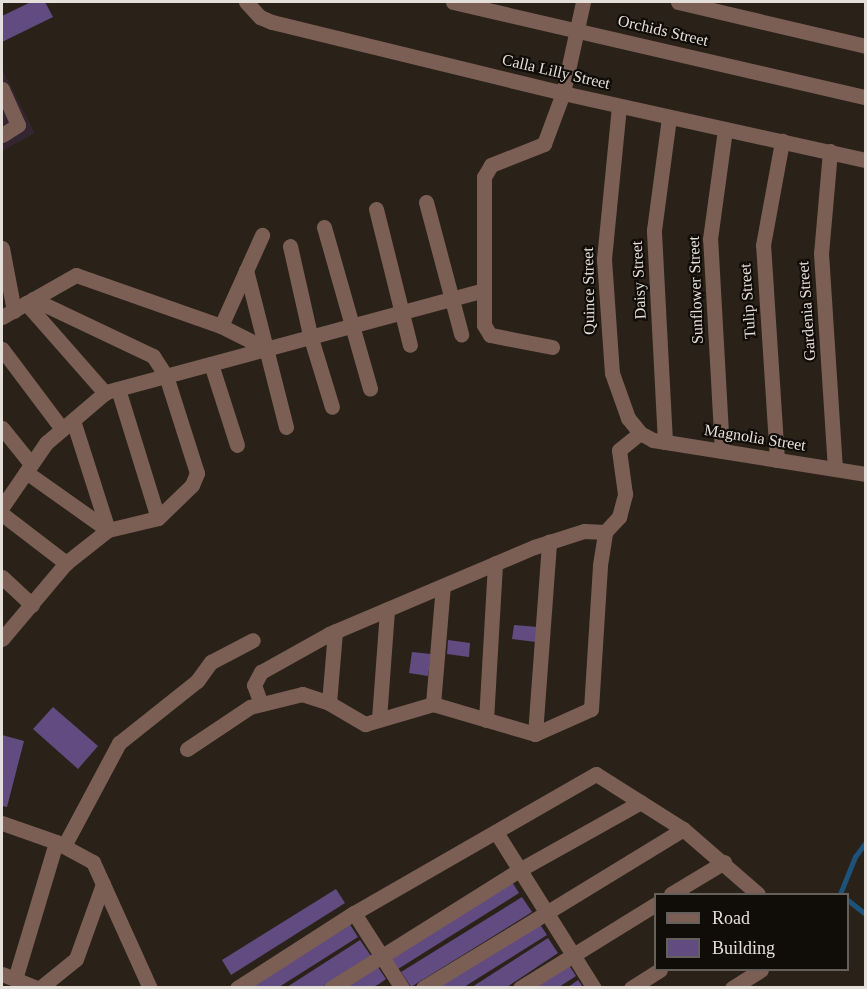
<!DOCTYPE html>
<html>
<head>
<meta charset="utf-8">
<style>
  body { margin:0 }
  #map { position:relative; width:867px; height:989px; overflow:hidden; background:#2a2218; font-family:Georgia,serif }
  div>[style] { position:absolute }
  .education>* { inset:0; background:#352531 }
  .stream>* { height:4.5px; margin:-2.25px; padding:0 2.25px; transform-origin:2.25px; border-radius:2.25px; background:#1d527b }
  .building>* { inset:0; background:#614b80 }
  .minor>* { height:15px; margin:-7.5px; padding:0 7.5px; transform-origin:7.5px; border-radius:7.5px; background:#7b5f55 }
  span { translate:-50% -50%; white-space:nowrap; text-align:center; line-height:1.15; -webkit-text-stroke:4.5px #100c08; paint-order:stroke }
  .street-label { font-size:16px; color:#e5dfd9 }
  .frame { position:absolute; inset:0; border:3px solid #e5dfd9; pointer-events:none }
  .legend { position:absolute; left:654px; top:893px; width:195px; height:78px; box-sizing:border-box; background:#100c08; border:2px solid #65605c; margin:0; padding:8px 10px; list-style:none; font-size:18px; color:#e5dfd9 }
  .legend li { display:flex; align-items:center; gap:12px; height:30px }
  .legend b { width:30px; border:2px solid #65605c }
</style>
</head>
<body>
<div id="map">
  <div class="education">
    <i style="clip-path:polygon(2px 69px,35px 133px,2px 151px)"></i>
  </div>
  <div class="stream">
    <i style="left:840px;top:894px;width:40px;rotate:-68deg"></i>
    <i style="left:855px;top:857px;width:19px;rotate:-54deg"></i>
    <i style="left:848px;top:900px;width:23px;rotate:38deg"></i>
  </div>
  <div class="building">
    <i style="clip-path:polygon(31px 2px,45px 2px,53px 17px,2px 42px,2px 16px)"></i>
    <i style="clip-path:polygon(514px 625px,538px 627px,536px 642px,512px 639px)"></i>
    <i style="clip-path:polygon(448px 640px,470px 643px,469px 657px,447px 654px)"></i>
    <i style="clip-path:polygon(412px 652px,431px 654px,428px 676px,409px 673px)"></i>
    <i style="clip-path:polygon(53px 707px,98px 746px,78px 769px,33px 729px)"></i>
    <i style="clip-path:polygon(2px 735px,24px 741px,7px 807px,2px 806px)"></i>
    <i style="clip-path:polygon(509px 877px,519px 893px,398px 969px,388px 953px)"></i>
    <i style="clip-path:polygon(336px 889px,345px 903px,231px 975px,222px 960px)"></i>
    <i style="clip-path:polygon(522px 897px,532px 912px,411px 987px,401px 972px)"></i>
    <i style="clip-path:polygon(537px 920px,547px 935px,464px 987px,429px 987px)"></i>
    <i style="clip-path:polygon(349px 923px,358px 937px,279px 987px,247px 987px)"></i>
    <i style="clip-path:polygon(548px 938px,558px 953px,507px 987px,472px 987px)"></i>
    <i style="clip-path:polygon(360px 940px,371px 956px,322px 987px,287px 987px)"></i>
    <i style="clip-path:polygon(567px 962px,576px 976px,559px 987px,526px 987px)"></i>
    <i style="clip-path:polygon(376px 964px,386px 979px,379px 984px,373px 987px,340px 987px)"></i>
    <i style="clip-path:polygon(578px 980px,583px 987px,567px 987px,571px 985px)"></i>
  </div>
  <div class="minor">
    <i style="left:246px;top:2px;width:21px;rotate:47deg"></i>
    <i style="left:260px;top:17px;width:13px;rotate:23deg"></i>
    <i style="left:272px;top:22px;width:300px;rotate:13.7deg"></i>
    <i style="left:563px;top:93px;width:310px;rotate:12.5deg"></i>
    <i style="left:453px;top:2px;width:424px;rotate:13deg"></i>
    <i style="left:678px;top:2px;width:193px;rotate:13.2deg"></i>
    <i style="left:2px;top:89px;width:39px;rotate:66deg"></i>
    <i style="left:18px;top:125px;width:19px;rotate:148deg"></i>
    <i style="left:619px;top:106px;width:154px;rotate:95.6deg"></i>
    <i style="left:604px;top:259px;width:114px;rotate:86deg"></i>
    <i style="left:612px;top:373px;width:48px;rotate:70.4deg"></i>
    <i style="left:628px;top:418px;width:19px;rotate:51deg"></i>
    <i style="left:640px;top:433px;width:15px;rotate:28deg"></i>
    <i style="left:653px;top:440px;width:216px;rotate:9.1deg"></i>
    <i style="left:830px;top:151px;width:102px;rotate:95deg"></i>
    <i style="left:821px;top:253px;width:216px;rotate:86.3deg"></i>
    <i style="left:426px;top:202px;width:137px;rotate:75.1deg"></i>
    <i style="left:376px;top:209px;width:140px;rotate:76deg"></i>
    <i style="left:324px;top:227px;width:168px;rotate:74.1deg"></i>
    <i style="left:290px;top:246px;width:91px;rotate:77.3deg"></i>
    <i style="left:310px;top:335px;width:75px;rotate:73deg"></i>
    <i style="left:2px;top:248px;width:64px;rotate:79.2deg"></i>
    <i style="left:246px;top:270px;width:162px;rotate:75.7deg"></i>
    <i style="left:26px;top:303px;width:120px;rotate:48.7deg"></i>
    <i style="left:2px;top:317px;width:85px;rotate:-29.6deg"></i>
    <i style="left:76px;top:275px;width:154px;rotate:19.4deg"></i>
    <i style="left:221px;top:326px;width:49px;rotate:26.6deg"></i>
    <i style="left:221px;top:326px;width:100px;rotate:-65.7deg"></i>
    <i style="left:552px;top:347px;width:63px;rotate:-169deg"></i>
    <i style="left:490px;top:335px;width:12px;rotate:-121deg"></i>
    <i style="left:484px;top:325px;width:148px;rotate:-90deg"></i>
    <i style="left:484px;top:177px;width:14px;rotate:-60deg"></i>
    <i style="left:491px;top:165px;width:57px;rotate:-21.6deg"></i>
    <i style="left:544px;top:144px;width:54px;rotate:-69.6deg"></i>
    <i style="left:563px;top:93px;width:93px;rotate:-77.6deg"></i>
    <i style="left:2px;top:349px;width:100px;rotate:53.1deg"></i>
    <i style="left:211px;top:364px;width:85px;rotate:72.2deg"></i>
    <i style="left:118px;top:389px;width:135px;rotate:72.8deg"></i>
    <i style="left:2px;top:428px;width:46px;rotate:51.1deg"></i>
    <i style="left:665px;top:442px;width:212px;rotate:-93deg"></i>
    <i style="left:654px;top:230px;width:114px;rotate:-82.4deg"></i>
    <i style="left:722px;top:451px;width:212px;rotate:-93.2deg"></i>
    <i style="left:710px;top:239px;width:111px;rotate:-82.2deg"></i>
    <i style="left:777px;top:460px;width:215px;rotate:-93.7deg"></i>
    <i style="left:763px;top:245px;width:106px;rotate:-79.6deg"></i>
    <i style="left:26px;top:472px;width:100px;rotate:35.3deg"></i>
    <i style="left:108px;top:530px;width:51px;rotate:-13.5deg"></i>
    <i style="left:158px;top:518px;width:47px;rotate:-44.1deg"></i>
    <i style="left:192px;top:485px;width:13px;rotate:-67deg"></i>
    <i style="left:197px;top:473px;width:102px;rotate:-107.7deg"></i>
    <i style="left:166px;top:376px;width:24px;rotate:-123deg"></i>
    <i style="left:153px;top:356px;width:133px;rotate:-154.6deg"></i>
    <i style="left:2px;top:507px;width:78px;rotate:-55.5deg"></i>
    <i style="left:46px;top:443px;width:79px;rotate:-40.4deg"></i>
    <i style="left:106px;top:392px;width:388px;rotate:-15.1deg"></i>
    <i style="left:2px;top:514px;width:81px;rotate:37.4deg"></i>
    <i style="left:2px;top:577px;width:41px;rotate:43deg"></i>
    <i style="left:2px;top:639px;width:99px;rotate:-49.9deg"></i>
    <i style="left:66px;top:563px;width:53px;rotate:-38.2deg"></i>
    <i style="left:108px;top:530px;width:115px;rotate:-107.7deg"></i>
    <i style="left:329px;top:703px;width:72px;rotate:-85.2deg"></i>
    <i style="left:261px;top:704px;width:20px;rotate:-110deg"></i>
    <i style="left:254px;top:685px;width:15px;rotate:-62deg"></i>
    <i style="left:261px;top:672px;width:78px;rotate:-29.2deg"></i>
    <i style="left:329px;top:634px;width:223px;rotate:-23deg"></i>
    <i style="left:534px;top:547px;width:52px;rotate:-17.7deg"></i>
    <i style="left:584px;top:531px;width:21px;rotate:3deg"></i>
    <i style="left:433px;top:704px;width:118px;rotate:-85.2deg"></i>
    <i style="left:379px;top:719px;width:110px;rotate:-85.8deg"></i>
    <i style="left:486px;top:720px;width:157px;rotate:-86.7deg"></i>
    <i style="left:535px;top:734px;width:193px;rotate:-85.8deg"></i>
    <i style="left:187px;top:749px;width:76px;rotate:-33.7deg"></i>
    <i style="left:250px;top:707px;width:54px;rotate:-14deg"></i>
    <i style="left:302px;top:694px;width:28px;rotate:18deg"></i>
    <i style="left:329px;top:703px;width:42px;rotate:30.3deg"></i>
    <i style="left:365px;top:724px;width:71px;rotate:-16.4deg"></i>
    <i style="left:433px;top:704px;width:106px;rotate:16.4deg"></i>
    <i style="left:535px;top:734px;width:61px;rotate:-24.1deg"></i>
    <i style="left:591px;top:709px;width:144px;rotate:-86.4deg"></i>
    <i style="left:600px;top:565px;width:33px;rotate:-81deg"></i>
    <i style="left:605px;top:532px;width:21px;rotate:-47deg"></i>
    <i style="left:619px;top:517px;width:24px;rotate:-75deg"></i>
    <i style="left:625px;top:494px;width:44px;rotate:-97.8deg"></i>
    <i style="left:619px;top:450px;width:27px;rotate:-39deg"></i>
    <i style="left:2px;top:823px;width:57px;rotate:19.4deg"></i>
    <i style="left:56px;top:842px;width:42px;rotate:28.4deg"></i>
    <i style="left:93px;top:862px;width:138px;rotate:65.7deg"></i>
    <i style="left:496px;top:832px;width:184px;rotate:57.9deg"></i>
    <i style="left:64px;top:846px;width:117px;rotate:-61.9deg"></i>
    <i style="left:119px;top:743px;width:100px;rotate:-38.5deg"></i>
    <i style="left:197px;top:681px;width:24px;rotate:-54deg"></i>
    <i style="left:211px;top:662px;width:47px;rotate:-27.6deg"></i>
    <i style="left:671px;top:894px;width:62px;rotate:-31.1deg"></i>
    <i style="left:354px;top:913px;width:89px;rotate:57.4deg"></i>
    <i style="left:2px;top:974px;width:38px;rotate:22deg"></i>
    <i style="left:15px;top:979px;width:143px;rotate:-73.3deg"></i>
    <i style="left:40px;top:988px;width:46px;rotate:-38.9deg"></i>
    <i style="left:76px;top:959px;width:80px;rotate:-70.2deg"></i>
    <i style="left:237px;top:988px;width:139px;rotate:-32.7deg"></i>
    <i style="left:354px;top:913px;width:279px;rotate:-29.9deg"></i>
    <i style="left:596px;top:774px;width:103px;rotate:32.3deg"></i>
    <i style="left:683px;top:829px;width:99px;rotate:40.9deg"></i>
    <i style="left:331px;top:988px;width:224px;rotate:-32.1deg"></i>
    <i style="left:521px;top:869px;width:137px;rotate:-29.2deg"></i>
    <i style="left:423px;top:988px;width:305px;rotate:-31.4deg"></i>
    <i style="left:520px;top:988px;width:160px;rotate:-31.7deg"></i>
    <i style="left:631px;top:988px;width:34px;rotate:-32deg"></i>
    <i style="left:732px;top:988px;width:34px;rotate:-32deg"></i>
  </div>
  <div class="street-label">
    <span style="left:663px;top:31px;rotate:13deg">Orchids Street</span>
    <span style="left:556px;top:72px;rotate:13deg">Calla Lilly Street</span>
    <span style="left:639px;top:280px;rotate:-93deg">Daisy Street</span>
    <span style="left:696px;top:290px;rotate:-92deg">Sunflower Street</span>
    <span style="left:589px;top:291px;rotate:-91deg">Quince Street</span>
    <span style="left:748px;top:301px;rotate:-94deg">Tulip Street</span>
    <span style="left:807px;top:311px;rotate:-94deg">Gardenia Street</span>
    <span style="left:755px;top:438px;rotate:9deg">Magnolia Street</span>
  </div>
  <div class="frame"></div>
  <ul class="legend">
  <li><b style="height:8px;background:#7b5f55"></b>Road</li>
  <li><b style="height:16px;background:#614b80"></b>Building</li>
  </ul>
</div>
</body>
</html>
